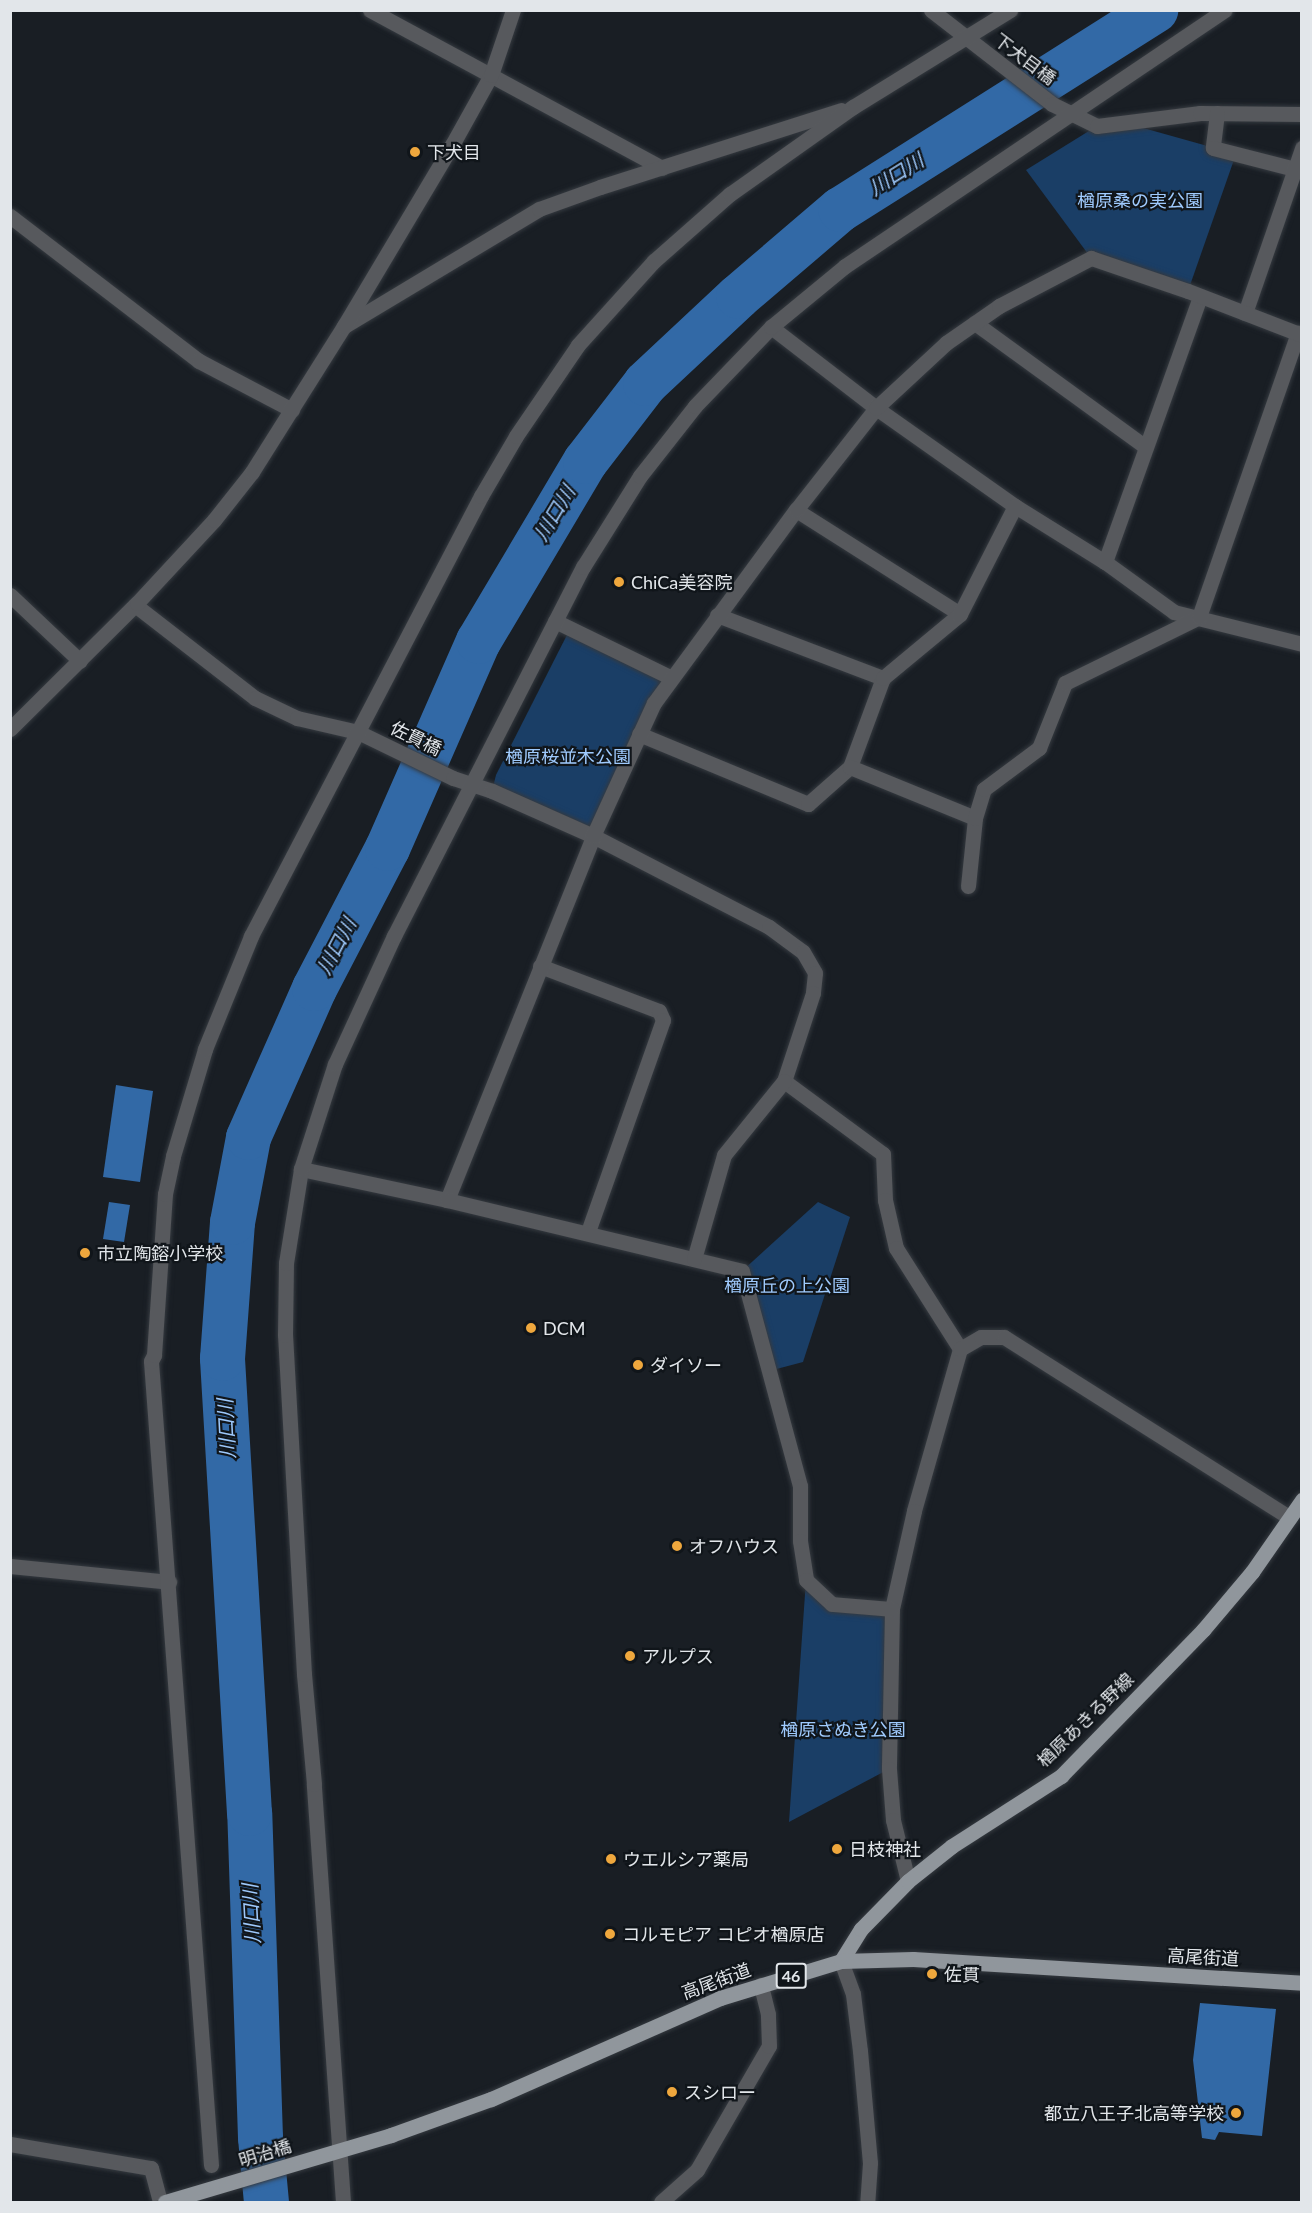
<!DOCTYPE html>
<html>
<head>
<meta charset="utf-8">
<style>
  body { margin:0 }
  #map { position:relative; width:1312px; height:2213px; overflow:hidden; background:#191e24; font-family:Lato,"Noto Sans JP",sans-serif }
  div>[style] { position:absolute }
  .green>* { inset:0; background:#1a3e66 }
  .water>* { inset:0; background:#3269a6 }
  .river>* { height:45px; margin:-22.5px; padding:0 22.5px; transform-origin:22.5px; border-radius:22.5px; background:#3269a6 }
  .roads { filter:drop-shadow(0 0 2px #353a40) drop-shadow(0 0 2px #353a40) }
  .minor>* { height:15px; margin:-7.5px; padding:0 7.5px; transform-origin:7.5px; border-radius:7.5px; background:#57595d }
  .major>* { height:15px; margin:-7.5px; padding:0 7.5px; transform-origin:7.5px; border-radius:7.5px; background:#90969c }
  .dots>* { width:16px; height:16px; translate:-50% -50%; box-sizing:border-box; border:3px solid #10151a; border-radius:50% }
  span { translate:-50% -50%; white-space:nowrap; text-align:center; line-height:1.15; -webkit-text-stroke:4.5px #10151a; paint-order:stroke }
  .shield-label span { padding:2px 4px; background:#10151a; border:2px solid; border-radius:4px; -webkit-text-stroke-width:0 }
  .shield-label { font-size:16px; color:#e2e6ea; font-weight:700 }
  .street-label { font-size:18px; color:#e2e6ea }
  .poi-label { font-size:18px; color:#e2e6ea }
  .left { translate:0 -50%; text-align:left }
  .right { translate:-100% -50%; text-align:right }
  .park-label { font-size:18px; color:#9fcafd }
  .water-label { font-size:20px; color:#9ec9fc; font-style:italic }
  .frame { position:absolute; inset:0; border:12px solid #e2e6ea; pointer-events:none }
</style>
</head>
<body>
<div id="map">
  <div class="green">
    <i style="clip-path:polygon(1129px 124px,1236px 154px,1188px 291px,1091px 258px,1026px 170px,1097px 126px)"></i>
    <i style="clip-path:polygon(570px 629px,672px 678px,593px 836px,492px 791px,496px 775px)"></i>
    <i style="clip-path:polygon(818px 1202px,850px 1217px,803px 1362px,769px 1371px,742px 1271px)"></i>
    <i style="clip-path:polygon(806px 1580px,832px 1604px,892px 1609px,889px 1769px,789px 1822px)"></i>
  </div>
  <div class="water">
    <i style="clip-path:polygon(116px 1085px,153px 1091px,140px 1182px,103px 1177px)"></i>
    <i style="clip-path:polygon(109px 1202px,130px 1205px,124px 1242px,103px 1239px)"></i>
    <i style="clip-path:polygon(1200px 2003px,1276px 2009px,1262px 2136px,1219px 2132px,1215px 2140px,1202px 2138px,1193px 2060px)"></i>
  </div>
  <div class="river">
    <i style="left:266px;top:2202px;width:65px;rotate:-95.3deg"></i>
    <i style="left:260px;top:2137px;width:324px;rotate:-91.9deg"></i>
    <i style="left:249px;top:1813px;width:456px;rotate:-93.4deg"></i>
    <i style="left:222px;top:1358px;width:136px;rotate:-85.8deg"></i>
    <i style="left:232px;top:1222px;width:86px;rotate:-79.3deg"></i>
    <i style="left:248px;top:1137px;width:163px;rotate:-66.1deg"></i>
    <i style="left:314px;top:988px;width:158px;rotate:-62.5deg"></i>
    <i style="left:387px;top:848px;width:226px;rotate:-66.3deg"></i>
    <i style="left:478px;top:641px;width:209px;rotate:-59.3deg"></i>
    <i style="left:585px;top:461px;width:98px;rotate:-52.4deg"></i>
    <i style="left:645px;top:383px;width:127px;rotate:-43.1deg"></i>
    <i style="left:738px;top:296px;width:134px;rotate:-40.5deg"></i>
    <i style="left:840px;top:209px;width:373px;rotate:-32.3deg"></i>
  </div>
  <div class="roads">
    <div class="minor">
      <i style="left:370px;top:10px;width:332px;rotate:28.4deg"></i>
      <i style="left:931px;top:10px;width:153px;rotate:37.8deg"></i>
      <i style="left:1052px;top:104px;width:50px;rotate:26.1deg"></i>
      <i style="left:1097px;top:126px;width:104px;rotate:-7.2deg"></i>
      <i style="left:1200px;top:113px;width:102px;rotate:0.6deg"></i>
      <i style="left:1217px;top:113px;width:35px;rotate:97deg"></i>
      <i style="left:1213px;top:148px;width:85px;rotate:14.4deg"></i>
      <i style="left:10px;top:216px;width:238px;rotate:37.5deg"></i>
      <i style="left:199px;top:361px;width:105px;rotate:27.8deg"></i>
      <i style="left:1245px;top:313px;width:175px;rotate:-70.9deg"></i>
      <i style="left:975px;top:323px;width:209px;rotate:36deg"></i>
      <i style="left:346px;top:325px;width:225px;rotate:-31deg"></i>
      <i style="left:539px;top:209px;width:65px;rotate:-19.8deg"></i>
      <i style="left:600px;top:187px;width:253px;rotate:-17.7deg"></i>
      <i style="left:771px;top:327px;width:133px;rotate:37.6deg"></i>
      <i style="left:876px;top:408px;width:170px;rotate:35.2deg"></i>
      <i style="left:1015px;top:506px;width:106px;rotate:31.9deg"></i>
      <i style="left:1105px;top:562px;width:85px;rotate:35.9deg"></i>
      <i style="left:1174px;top:612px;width:132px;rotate:14deg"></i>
      <i style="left:796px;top:510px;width:194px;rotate:32.4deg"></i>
      <i style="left:1105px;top:562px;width:282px;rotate:-70.3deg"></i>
      <i style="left:10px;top:595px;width:96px;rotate:43.3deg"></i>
      <i style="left:135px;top:605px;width:152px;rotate:37.8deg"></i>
      <i style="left:255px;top:698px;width:47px;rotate:25.5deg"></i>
      <i style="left:297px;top:718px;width:63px;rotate:12.9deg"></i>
      <i style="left:358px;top:732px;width:106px;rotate:25.8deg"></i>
      <i style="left:453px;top:778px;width:41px;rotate:18.4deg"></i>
      <i style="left:492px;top:791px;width:111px;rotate:24deg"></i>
      <i style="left:593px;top:836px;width:198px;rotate:27.3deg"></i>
      <i style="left:769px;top:927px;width:42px;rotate:36.3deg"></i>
      <i style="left:803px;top:952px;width:24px;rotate:60deg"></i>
      <i style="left:815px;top:973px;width:20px;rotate:96deg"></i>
      <i style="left:813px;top:993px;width:93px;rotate:108.2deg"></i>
      <i style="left:784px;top:1081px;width:123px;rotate:36.4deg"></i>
      <i style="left:883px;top:1154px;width:46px;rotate:87.5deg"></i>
      <i style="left:885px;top:1200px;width:49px;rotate:77.1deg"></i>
      <i style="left:896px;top:1248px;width:120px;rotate:57.6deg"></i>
      <i style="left:960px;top:1349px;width:168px;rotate:105.9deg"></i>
      <i style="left:914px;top:1511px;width:100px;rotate:102.7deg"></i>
      <i style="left:892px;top:1609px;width:160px;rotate:91.1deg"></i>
      <i style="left:889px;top:1769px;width:51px;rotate:85.5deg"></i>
      <i style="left:893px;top:1820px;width:63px;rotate:76.2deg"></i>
      <i style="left:717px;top:615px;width:178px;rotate:20.8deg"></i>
      <i style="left:555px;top:621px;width:130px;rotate:26deg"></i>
      <i style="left:10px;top:729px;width:179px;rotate:-44.8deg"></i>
      <i style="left:137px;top:603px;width:113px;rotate:-47.1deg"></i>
      <i style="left:214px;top:520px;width:61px;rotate:-51.6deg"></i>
      <i style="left:252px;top:472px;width:173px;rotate:-57.8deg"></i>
      <i style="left:344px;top:326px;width:211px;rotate:-59.2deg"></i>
      <i style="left:452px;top:145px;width:80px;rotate:-60.9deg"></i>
      <i style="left:491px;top:75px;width:69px;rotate:-71.3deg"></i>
      <i style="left:639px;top:734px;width:183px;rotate:22.5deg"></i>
      <i style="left:808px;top:804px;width:56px;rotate:-41.4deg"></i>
      <i style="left:850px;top:767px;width:95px;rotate:-69.7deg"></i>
      <i style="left:883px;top:678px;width:100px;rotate:-39.7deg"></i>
      <i style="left:960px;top:614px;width:121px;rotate:-63deg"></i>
      <i style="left:850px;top:767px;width:135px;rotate:22.2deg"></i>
      <i style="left:968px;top:886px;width:68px;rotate:-84.1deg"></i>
      <i style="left:975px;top:818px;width:30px;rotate:-73deg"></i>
      <i style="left:984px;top:789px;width:69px;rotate:-36.7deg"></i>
      <i style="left:1039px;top:748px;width:70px;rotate:-68.2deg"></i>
      <i style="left:1065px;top:683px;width:149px;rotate:-26.2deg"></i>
      <i style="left:1199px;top:617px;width:301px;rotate:-70.8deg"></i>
      <i style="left:540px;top:966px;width:127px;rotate:20.7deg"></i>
      <i style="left:659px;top:1011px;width:10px;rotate:66deg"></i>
      <i style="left:663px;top:1020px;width:225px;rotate:109.5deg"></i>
      <i style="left:301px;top:1169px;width:149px;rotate:12deg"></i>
      <i style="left:447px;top:1200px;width:392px;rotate:-68.1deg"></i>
      <i style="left:593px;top:836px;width:146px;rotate:-65.4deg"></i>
      <i style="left:654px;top:703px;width:240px;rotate:-53.7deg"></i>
      <i style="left:796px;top:510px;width:130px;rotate:-51.9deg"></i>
      <i style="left:876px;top:408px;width:96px;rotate:-42.9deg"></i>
      <i style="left:946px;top:343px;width:65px;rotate:-34.9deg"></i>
      <i style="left:999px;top:306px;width:104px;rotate:-27.6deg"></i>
      <i style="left:1091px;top:258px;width:102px;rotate:18.8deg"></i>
      <i style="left:1188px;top:291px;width:122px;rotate:21.1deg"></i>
      <i style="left:447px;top:1200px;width:303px;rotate:13.5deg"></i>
      <i style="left:742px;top:1271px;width:223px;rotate:74.9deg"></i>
      <i style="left:800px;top:1486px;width:55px;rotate:90deg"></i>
      <i style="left:800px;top:1541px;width:39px;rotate:81deg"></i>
      <i style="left:806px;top:1580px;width:35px;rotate:43deg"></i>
      <i style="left:832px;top:1604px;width:60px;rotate:4.8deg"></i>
      <i style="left:694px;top:1259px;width:108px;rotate:-73.9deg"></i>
      <i style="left:724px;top:1155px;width:95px;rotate:-51deg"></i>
      <i style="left:960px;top:1349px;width:24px;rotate:-30deg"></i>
      <i style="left:981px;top:1337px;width:23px"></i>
      <i style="left:1004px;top:1337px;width:338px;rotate:32.3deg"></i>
      <i style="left:10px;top:1566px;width:160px;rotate:5.7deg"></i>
      <i style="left:841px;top:1961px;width:35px;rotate:70deg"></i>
      <i style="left:853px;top:1994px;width:57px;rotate:83deg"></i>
      <i style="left:860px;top:2051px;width:112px;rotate:84.9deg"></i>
      <i style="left:870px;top:2163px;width:39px;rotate:94deg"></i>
      <i style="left:10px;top:2144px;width:143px;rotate:9.7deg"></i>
      <i style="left:151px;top:2168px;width:35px;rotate:75deg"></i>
      <i style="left:211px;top:2165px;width:806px;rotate:-94.27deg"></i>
      <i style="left:151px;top:1361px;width:7px;rotate:-63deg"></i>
      <i style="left:154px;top:1355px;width:161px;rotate:-86.1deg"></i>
      <i style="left:165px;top:1194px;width:39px;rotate:-78deg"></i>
      <i style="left:173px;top:1156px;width:112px;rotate:-73.3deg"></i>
      <i style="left:205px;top:1049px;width:122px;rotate:-67.8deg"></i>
      <i style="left:251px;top:936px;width:496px;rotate:-62.4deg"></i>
      <i style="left:481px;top:496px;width:69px;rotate:-59.7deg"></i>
      <i style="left:516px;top:436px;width:110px;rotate:-55.7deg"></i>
      <i style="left:578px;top:345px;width:113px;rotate:-47.9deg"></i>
      <i style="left:654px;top:261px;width:101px;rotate:-41.4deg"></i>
      <i style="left:730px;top:194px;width:151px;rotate:-35.3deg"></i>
      <i style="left:853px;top:107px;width:185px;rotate:-31.7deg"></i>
      <i style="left:343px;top:2202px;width:419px;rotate:-94deg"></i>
      <i style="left:314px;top:1784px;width:110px;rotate:-95.2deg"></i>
      <i style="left:304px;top:1674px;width:340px;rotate:-93.2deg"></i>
      <i style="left:285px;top:1335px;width:72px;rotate:-89.2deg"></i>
      <i style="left:286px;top:1263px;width:95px;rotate:-80.9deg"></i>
      <i style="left:301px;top:1169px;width:110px;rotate:-72.1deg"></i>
      <i style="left:335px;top:1064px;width:141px;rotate:-65.3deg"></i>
      <i style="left:394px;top:936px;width:415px;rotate:-62.9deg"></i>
      <i style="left:583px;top:567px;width:107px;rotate:-57.9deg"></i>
      <i style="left:640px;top:476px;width:89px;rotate:-51.8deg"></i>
      <i style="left:695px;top:406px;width:110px;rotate:-46.1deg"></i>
      <i style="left:771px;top:327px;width:96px;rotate:-39.5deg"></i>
      <i style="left:845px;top:266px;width:458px;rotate:-34deg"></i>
      <i style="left:661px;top:2202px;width:48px;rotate:-41.6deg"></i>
      <i style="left:697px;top:2170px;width:143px;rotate:-59.9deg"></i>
      <i style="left:769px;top:2046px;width:32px;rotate:-92deg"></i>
      <i style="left:768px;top:2014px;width:30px;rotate:-104deg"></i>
    </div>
    <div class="major">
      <i style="left:841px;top:1961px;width:38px;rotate:-58deg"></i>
      <i style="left:861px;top:1929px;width:67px;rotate:-45.6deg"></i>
      <i style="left:908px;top:1881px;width:56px;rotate:-38.5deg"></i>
      <i style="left:952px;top:1846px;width:130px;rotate:-32.7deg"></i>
      <i style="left:1061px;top:1776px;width:204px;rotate:-45.8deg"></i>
      <i style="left:1203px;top:1630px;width:76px;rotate:-49.8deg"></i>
      <i style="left:1252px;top:1572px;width:88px;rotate:-55.2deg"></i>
      <i style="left:165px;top:2202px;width:236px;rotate:-16.5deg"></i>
      <i style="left:391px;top:2135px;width:106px;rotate:-19.8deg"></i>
      <i style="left:491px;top:2099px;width:250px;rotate:-23.8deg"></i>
      <i style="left:720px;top:1998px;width:127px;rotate:-17deg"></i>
      <i style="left:841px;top:1961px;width:72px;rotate:-1.6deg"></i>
      <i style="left:913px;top:1959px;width:390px;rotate:3.5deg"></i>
    </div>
  </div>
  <div class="dots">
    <i style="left:415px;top:152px;background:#eea73d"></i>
    <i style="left:619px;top:582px;background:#eea73d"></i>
    <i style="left:85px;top:1253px;background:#eea73d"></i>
    <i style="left:531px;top:1328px;background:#eea73d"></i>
    <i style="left:638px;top:1365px;background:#eea73d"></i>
    <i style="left:677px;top:1546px;background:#eea73d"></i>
    <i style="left:630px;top:1656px;background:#eea73d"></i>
    <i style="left:837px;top:1849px;background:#eea73d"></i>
    <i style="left:611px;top:1859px;background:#eea73d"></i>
    <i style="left:610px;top:1934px;background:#eea73d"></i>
    <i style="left:932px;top:1974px;background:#eea73d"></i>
    <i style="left:672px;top:2092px;background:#eea73d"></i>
    <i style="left:1236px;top:2113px;background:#eea73d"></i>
  </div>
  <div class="shield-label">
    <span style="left:791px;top:1976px">46</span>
  </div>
  <div class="street-label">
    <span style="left:1025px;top:59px;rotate:37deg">下犬目橋</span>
    <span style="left:416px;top:738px;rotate:26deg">佐貫橋</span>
    <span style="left:1085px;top:1720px;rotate:-44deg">楢原あきる野線</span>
    <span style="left:1203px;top:1957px;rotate:3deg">高尾街道</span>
    <span style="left:716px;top:1981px;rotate:-20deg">高尾街道</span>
    <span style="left:265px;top:2153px;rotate:-17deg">明治橋</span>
  </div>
  <div class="poi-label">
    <span class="left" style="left:427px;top:152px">下犬目</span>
    <span class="left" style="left:631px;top:582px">ChiCa美容院</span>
    <span class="left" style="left:97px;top:1253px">市立陶鎔小学校</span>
    <span class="left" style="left:543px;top:1328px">DCM</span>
    <span class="left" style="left:650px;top:1365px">ダイソー</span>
    <span class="left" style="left:689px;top:1546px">オフハウス</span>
    <span class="left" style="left:642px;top:1656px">アルプス</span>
    <span class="left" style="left:849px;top:1849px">日枝神社</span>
    <span class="left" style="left:623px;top:1859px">ウエルシア薬局</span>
    <span class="left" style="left:622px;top:1934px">コルモピア コピオ楢原店</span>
    <span class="left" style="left:944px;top:1974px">佐貫</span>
    <span class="left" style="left:684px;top:2092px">スシロー</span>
    <span class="right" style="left:1224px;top:2113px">都立八王子北高等学校</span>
  </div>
  <div class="park-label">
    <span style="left:1140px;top:200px">楢原桑の実公園</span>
    <span style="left:568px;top:756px">楢原桜並木公園</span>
    <span style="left:787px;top:1285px">楢原丘の上公園</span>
    <span style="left:843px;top:1729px">楢原さぬき公園</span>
  </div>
  <div class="water-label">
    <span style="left:896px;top:174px;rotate:-32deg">川口川</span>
    <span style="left:554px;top:513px;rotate:-59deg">川口川</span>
    <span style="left:336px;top:946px;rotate:-62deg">川口川</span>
    <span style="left:226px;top:1429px;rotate:-93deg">川口川</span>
    <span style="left:251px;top:1914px;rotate:-93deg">川口川</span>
  </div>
  <div class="frame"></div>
</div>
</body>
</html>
